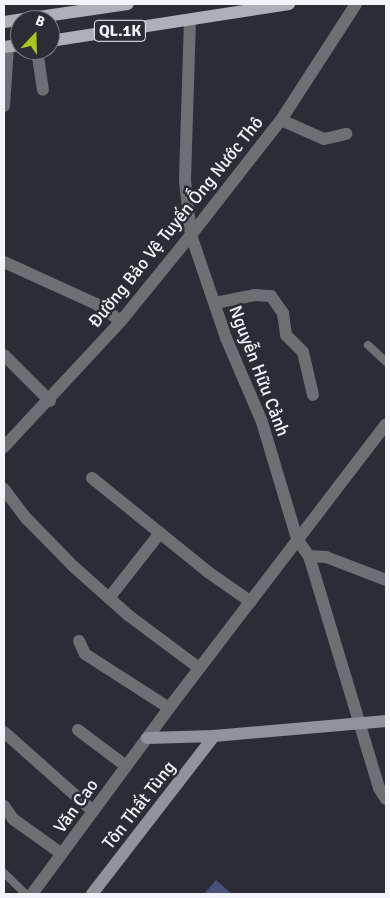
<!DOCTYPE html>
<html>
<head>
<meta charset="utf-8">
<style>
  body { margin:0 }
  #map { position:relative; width:390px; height:898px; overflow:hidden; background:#2b2d36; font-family:Signika,sans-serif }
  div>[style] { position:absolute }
  .green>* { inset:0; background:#48507c }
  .lane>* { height:8px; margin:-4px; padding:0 4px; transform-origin:4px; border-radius:4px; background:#6d6f73 }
  .street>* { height:12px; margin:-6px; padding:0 6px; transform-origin:6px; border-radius:6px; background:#6d6f73 }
  .secondary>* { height:12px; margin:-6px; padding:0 6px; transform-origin:6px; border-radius:6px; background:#91939b }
  .primary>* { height:12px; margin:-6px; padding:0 6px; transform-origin:6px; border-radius:6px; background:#adafb9 }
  span { translate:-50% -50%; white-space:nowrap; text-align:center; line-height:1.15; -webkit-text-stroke:5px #2b2d36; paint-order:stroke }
  .shield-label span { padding:1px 4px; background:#2b2d36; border:1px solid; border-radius:4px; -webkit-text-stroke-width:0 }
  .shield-label { font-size:16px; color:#f2f4fa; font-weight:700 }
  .street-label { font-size:18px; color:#f2f4fa }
  .frame { position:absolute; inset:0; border:5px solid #f2f4fa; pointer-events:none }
  .north { position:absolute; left:10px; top:10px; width:50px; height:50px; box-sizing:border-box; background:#2b2d36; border:1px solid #7b7d84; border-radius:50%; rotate:21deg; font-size:14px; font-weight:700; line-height:20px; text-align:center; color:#f2f4fa }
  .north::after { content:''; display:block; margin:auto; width:18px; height:22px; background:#a9c71b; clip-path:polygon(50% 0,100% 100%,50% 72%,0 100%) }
</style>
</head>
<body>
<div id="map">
  <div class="green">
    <i style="clip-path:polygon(216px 880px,232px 894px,204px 894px)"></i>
  </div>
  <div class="lane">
    <i style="left:368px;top:345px;width:25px;rotate:43deg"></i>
    <i style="left:4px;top:873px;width:30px;rotate:44deg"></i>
  </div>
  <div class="street">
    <i style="left:190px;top:20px;width:161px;rotate:91.8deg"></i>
    <i style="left:185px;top:181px;width:54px;rotate:83.7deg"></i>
    <i style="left:191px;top:235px;width:109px;rotate:71.2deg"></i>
    <i style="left:226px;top:338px;width:91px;rotate:66.8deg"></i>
    <i style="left:262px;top:422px;width:122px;rotate:73.3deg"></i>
    <i style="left:297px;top:539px;width:21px;rotate:55deg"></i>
    <i style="left:309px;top:556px;width:242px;rotate:73.2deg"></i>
    <i style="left:379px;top:788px;width:13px;rotate:58deg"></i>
    <i style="left:37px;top:50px;width:40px;rotate:81.5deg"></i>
    <i style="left:4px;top:106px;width:59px;rotate:-86.1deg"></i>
    <i style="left:281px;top:120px;width:47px;rotate:23.8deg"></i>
    <i style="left:324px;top:139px;width:23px;rotate:-13deg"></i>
    <i style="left:4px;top:262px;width:101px;rotate:24.5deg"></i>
    <i style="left:96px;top:304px;width:30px;rotate:34deg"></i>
    <i style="left:215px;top:303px;width:41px;rotate:-11.3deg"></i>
    <i style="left:255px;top:295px;width:16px;rotate:4deg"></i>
    <i style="left:271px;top:296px;width:21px;rotate:55deg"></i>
    <i style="left:283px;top:313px;width:22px;rotate:82deg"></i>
    <i style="left:286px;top:335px;width:24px;rotate:45deg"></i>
    <i style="left:303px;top:352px;width:44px;rotate:76.9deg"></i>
    <i style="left:4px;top:355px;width:65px;rotate:45deg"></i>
    <i style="left:4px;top:447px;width:172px;rotate:-47.1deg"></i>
    <i style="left:121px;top:321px;width:111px;rotate:-50.9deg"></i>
    <i style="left:191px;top:235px;width:146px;rotate:-52deg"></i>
    <i style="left:281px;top:120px;width:138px;rotate:-57.1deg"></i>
    <i style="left:92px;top:478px;width:149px;rotate:39deg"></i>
    <i style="left:208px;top:572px;width:52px;rotate:34.9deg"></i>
    <i style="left:4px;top:489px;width:38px;rotate:53deg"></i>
    <i style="left:27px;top:519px;width:66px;rotate:45.6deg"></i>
    <i style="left:73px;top:566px;width:74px;rotate:41.7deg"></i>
    <i style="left:128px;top:615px;width:89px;rotate:36.7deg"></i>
    <i style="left:309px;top:556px;width:17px;rotate:3deg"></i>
    <i style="left:326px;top:557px;width:64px;rotate:21deg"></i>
    <i style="left:109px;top:598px;width:83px;rotate:-51.9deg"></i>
    <i style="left:79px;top:641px;width:14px;rotate:65deg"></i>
    <i style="left:85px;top:654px;width:100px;rotate:32.7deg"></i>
    <i style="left:78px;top:730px;width:60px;rotate:36.9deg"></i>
    <i style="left:4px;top:732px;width:119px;rotate:41.6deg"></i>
    <i style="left:4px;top:806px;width:16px;rotate:55deg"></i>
    <i style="left:13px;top:819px;width:60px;rotate:35.5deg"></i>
    <i style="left:32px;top:894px;width:231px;rotate:-53.6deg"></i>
    <i style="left:169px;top:708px;width:357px;rotate:-52.6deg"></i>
  </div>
  <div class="secondary">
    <i style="left:147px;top:738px;width:67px;rotate:-1.7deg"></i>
    <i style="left:92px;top:894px;width:200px;rotate:-52.3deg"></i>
    <i style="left:214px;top:736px;width:173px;rotate:-5deg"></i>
  </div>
  <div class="primary">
    <i style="left:4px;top:22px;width:125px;rotate:-8.3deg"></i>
    <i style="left:50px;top:41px;width:242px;rotate:-8.8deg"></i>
    <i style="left:4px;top:47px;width:16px;rotate:-7deg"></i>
  </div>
  <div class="shield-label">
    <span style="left:120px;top:31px">QL.1K</span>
  </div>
  <div class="street-label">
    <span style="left:176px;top:222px;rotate:-51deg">Đường Bảo Vệ Tuyến Ống Nước Thô</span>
    <span style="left:259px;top:371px;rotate:69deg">Nguyễn Hữu Cảnh</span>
    <span style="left:139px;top:805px;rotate:-52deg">Tôn Thất Tùng</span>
    <span style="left:76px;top:806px;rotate:-54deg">Văn Cao</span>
  </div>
  <div class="frame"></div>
  <div class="north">B</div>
</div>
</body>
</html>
